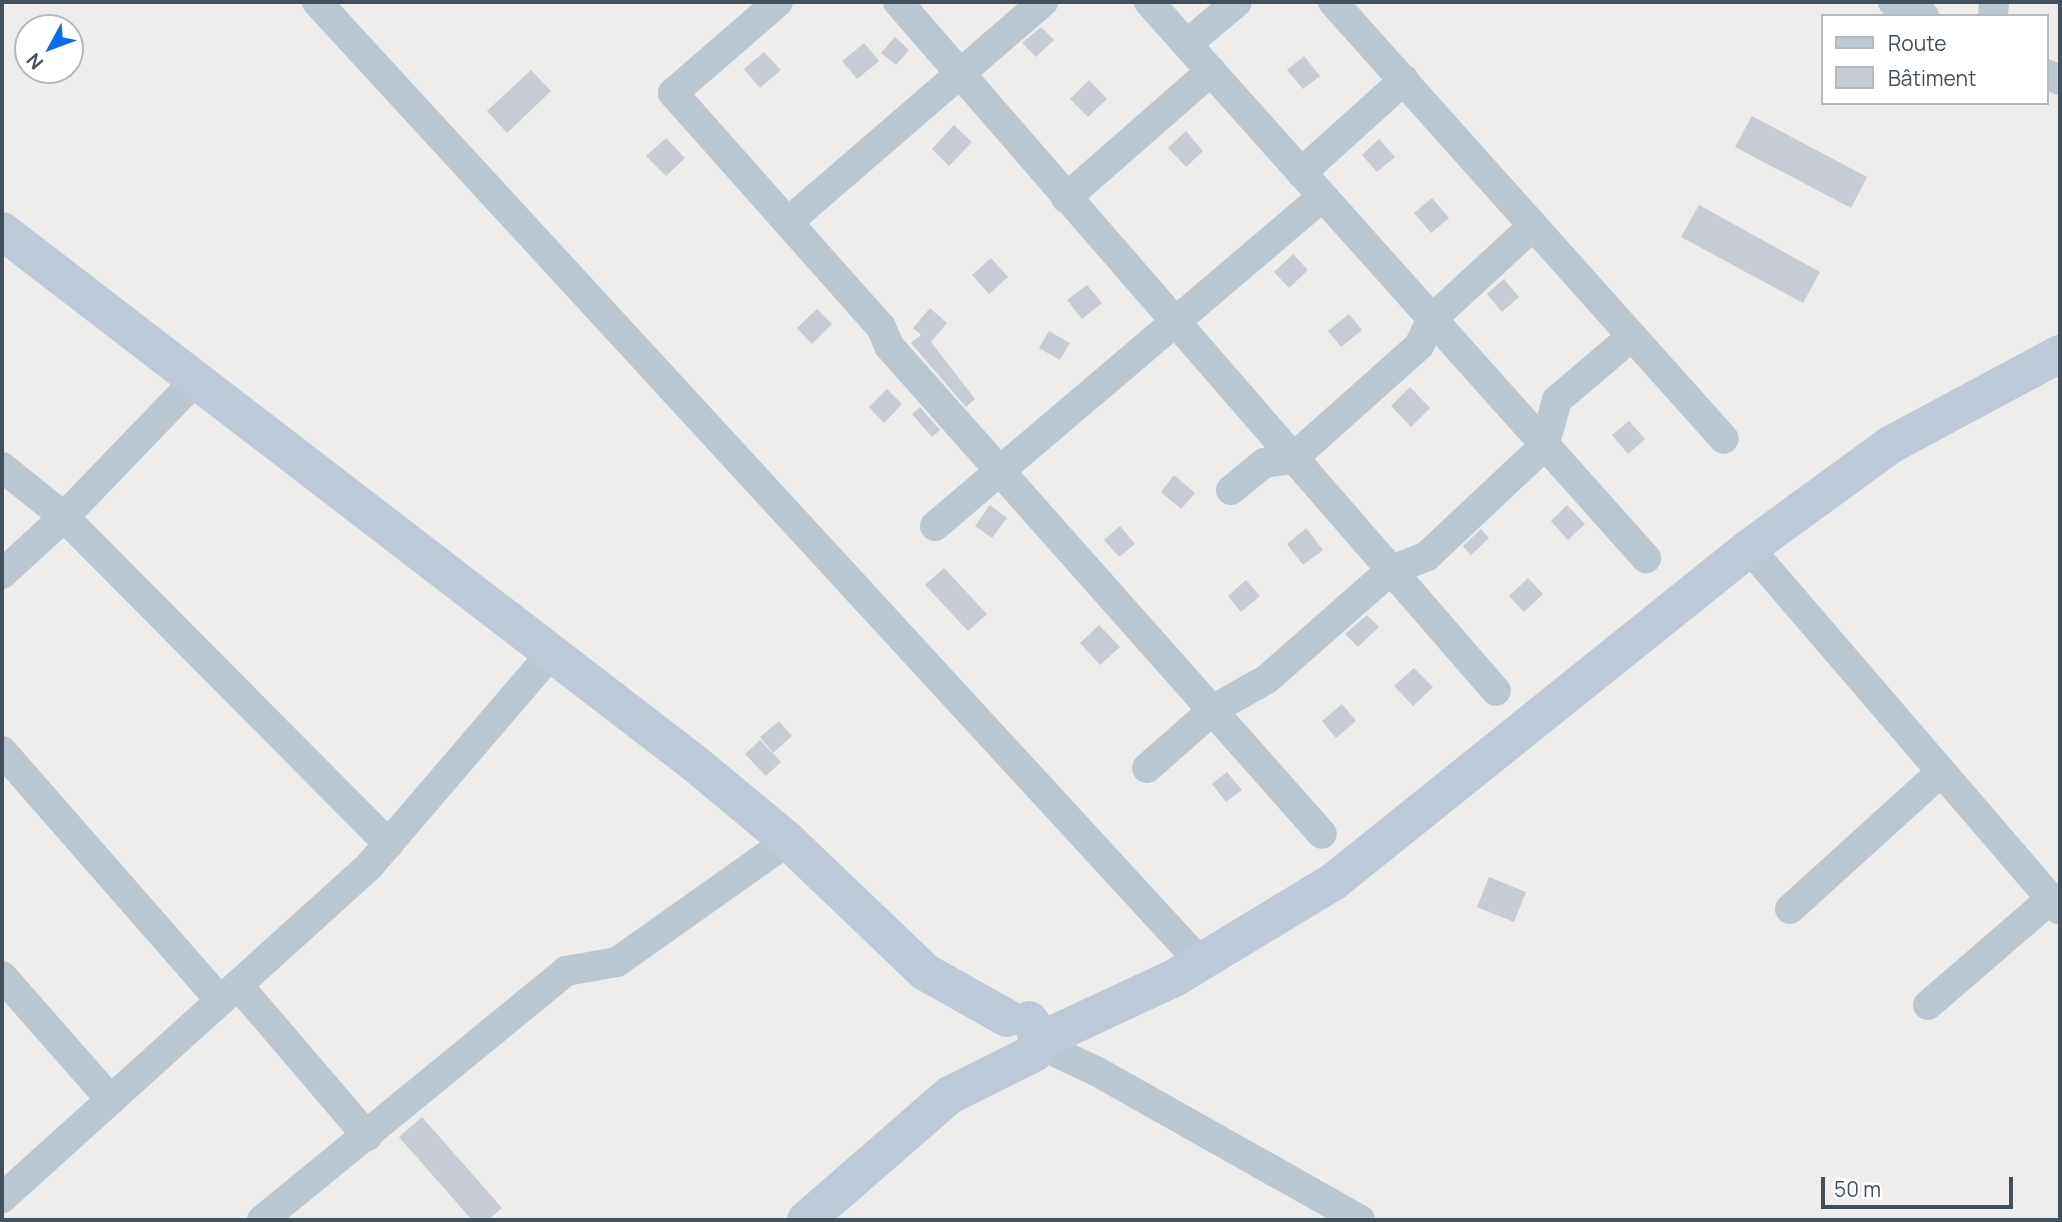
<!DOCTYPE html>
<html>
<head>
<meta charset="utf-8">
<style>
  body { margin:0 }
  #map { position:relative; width:2062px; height:1222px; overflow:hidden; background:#efecec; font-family:Manrope,sans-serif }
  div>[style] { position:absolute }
  .building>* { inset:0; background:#c7cbd3 }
  .street>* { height:30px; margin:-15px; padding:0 15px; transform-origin:15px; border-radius:15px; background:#bbc7d0 }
  .secondary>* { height:38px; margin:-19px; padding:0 19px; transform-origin:19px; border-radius:19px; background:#bdc9d7 }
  span { translate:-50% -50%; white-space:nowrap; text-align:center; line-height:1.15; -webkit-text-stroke:7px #fff; paint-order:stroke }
  .frame { position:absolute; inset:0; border:4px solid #43505b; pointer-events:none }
  .legend { position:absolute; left:1821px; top:14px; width:228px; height:91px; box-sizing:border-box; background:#fff; border:2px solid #b4b9bd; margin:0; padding:9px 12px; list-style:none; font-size:21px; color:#43505b }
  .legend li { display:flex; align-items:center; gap:14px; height:35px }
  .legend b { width:35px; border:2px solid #b4b9bd }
  .north { position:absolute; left:14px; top:14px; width:70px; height:70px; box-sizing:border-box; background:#fff; border:2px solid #b4b9bd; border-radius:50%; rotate:229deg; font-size:19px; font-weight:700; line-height:28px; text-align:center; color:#43505b }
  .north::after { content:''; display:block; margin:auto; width:24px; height:32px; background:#0c6cea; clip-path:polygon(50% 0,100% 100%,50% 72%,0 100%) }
  .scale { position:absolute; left:1821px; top:1177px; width:192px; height:32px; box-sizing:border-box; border:4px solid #43505b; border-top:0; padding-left:9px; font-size:21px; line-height:24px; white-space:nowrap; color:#43505b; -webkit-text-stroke:5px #fff; paint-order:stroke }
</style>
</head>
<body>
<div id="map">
  <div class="building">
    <i style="clip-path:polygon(1041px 27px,1054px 40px,1036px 57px,1022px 43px)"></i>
    <i style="clip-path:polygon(895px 37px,909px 50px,896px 65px,881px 53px)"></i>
    <i style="clip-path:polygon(864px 43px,879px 61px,857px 79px,842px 61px)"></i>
    <i style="clip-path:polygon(764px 52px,781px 70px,760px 88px,744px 69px)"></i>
    <i style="clip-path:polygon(1304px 56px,1320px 76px,1303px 89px,1287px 70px)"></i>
    <i style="clip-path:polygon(531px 70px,551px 91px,507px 133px,487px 111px)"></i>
    <i style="clip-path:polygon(1089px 80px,1107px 99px,1088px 117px,1070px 99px)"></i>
    <i style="clip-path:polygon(1752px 116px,1867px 177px,1851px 208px,1735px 147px)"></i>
    <i style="clip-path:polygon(954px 125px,972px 142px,949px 166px,932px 149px)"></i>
    <i style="clip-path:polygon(1186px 131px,1203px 151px,1186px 167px,1168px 148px)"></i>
    <i style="clip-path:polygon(666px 138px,685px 158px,666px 176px,646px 156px)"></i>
    <i style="clip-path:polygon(1379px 139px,1395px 157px,1377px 172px,1362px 155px)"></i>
    <i style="clip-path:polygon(1432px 198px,1449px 218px,1431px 233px,1414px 213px)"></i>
    <i style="clip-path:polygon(1699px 205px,1820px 272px,1803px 303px,1681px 237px)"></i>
    <i style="clip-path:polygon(1293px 254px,1308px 270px,1289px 288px,1274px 272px)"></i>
    <i style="clip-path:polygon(991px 258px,1008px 277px,989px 294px,972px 275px)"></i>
    <i style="clip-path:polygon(1504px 279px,1519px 297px,1502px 312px,1487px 294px)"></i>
    <i style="clip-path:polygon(1087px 285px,1102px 303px,1082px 319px,1067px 300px)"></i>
    <i style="clip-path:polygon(930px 308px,947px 323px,931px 342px,975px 399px,966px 407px,911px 343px,921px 335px,913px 328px)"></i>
    <i style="clip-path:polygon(817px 309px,832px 324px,812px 344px,797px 328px)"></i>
    <i style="clip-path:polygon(1349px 314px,1362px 330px,1341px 347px,1328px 331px)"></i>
    <i style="clip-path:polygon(1049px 331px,1070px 343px,1060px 360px,1039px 348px)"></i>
    <i style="clip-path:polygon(1410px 387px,1430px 408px,1411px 427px,1391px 406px)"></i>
    <i style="clip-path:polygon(887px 389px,902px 404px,884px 423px,869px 407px)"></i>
    <i style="clip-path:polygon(920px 407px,940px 430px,932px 437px,912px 414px)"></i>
    <i style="clip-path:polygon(1629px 421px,1645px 439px,1628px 454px,1612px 435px)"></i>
    <i style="clip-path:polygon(1174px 475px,1195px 493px,1181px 509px,1161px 492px)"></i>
    <i style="clip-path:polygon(990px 505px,1007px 518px,992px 538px,975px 526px)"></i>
    <i style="clip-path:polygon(1567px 505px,1585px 524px,1568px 540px,1551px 521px)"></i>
    <i style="clip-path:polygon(1120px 526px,1135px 544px,1119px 557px,1104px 540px)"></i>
    <i style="clip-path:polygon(1306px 528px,1323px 550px,1303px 565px,1287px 544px)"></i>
    <i style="clip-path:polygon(1481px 529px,1489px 538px,1471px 555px,1463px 546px)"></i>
    <i style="clip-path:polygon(944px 568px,987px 614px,968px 631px,925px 585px)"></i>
    <i style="clip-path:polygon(1528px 578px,1543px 594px,1524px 612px,1509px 596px)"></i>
    <i style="clip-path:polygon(1246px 580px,1260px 596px,1241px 612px,1228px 596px)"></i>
    <i style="clip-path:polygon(1367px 615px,1379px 627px,1358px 647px,1345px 634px)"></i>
    <i style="clip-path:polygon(1099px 625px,1120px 647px,1100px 665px,1080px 643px)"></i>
    <i style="clip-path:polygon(1414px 668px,1433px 687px,1413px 706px,1394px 686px)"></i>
    <i style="clip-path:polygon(1342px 704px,1356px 721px,1336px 738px,1322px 721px)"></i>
    <i style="clip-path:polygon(779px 721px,792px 736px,773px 753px,760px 737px)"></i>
    <i style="clip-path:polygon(760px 740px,781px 762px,766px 776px,745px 754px)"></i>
    <i style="clip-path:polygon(1227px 772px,1242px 790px,1226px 802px,1212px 784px)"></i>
    <i style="clip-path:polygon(1489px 877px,1526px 892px,1514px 922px,1477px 907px)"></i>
    <i style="clip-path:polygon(422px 1117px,502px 1208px,488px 1220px,472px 1220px,399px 1137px)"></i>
  </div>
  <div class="street">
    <i style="left:317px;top:2px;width:1304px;rotate:47.39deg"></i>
    <i style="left:778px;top:2px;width:139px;rotate:139.1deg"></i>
    <i style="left:673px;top:93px;width:313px;rotate:48.4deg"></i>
    <i style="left:881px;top:327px;width:21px;rotate:67deg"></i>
    <i style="left:889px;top:346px;width:652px;rotate:48.42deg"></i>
    <i style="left:898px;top:2px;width:912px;rotate:49.04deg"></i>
    <i style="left:1149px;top:2px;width:746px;rotate:48.21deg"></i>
    <i style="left:1333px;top:2px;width:586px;rotate:48.18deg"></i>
    <i style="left:1893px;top:2px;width:34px;rotate:24deg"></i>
    <i style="left:1993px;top:16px;width:14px;rotate:-86deg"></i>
    <i style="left:1187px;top:44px;width:65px;rotate:-40deg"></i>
    <i style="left:2046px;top:74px;width:15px;rotate:23deg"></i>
    <i style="left:1301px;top:173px;width:139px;rotate:-42.1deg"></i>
    <i style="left:1066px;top:198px;width:193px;rotate:-41.2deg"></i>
    <i style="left:788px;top:222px;width:337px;rotate:-40.8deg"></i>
    <i style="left:2px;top:467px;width:80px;rotate:38.9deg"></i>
    <i style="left:64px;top:517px;width:461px;rotate:45.2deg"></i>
    <i style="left:1231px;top:490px;width:43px;rotate:-39.3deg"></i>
    <i style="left:1264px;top:463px;width:28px;rotate:-8deg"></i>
    <i style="left:1292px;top:459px;width:170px;rotate:-41.7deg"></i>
    <i style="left:1419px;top:346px;width:29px;rotate:-65deg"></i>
    <i style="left:1431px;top:320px;width:139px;rotate:-42.7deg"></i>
    <i style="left:935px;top:526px;width:508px;rotate:-40.37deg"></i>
    <i style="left:1749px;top:548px;width:477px;rotate:49.3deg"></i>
    <i style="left:2px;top:574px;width:84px;rotate:-42.6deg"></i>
    <i style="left:64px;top:517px;width:192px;rotate:-46.1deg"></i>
    <i style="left:2px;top:751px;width:332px;rotate:48.8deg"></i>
    <i style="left:1147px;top:768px;width:89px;rotate:-41.4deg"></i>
    <i style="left:1214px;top:709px;width:61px;rotate:-29.5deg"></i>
    <i style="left:1267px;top:679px;width:164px;rotate:-41.3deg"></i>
    <i style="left:1390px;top:571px;width:40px;rotate:-22deg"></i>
    <i style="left:1427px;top:556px;width:161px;rotate:-43.2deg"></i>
    <i style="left:1544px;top:446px;width:48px;rotate:-74.2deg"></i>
    <i style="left:1557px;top:400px;width:97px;rotate:-40.4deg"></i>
    <i style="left:1790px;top:909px;width:204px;rotate:-42.2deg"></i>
    <i style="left:2px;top:976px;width:165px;rotate:48.7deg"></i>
    <i style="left:238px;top:985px;width:199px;rotate:49.5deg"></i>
    <i style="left:1928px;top:1005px;width:162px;rotate:-40.8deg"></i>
    <i style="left:1038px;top:1044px;width:64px;rotate:25deg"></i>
    <i style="left:1096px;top:1071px;width:303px;rotate:29.4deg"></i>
    <i style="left:2px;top:1198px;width:496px;rotate:-42.1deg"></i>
    <i style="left:370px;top:865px;width:279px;rotate:-49.4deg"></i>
    <i style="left:262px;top:1220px;width:393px;rotate:-39.3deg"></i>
    <i style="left:566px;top:971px;width:52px;rotate:-10deg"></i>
    <i style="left:617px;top:962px;width:209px;rotate:-35.3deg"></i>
  </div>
  <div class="secondary">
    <i style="left:2px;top:231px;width:871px;rotate:37.54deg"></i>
    <i style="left:693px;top:762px;width:124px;rotate:39.7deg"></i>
    <i style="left:788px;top:841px;width:190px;rotate:43.7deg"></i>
    <i style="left:925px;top:972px;width:94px;rotate:29.3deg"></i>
    <i style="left:1039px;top:1041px;width:151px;rotate:-25deg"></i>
    <i style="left:1176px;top:977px;width:184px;rotate:-31.2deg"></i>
    <i style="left:1333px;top:882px;width:533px;rotate:-38.76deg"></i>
    <i style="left:1749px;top:548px;width:175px;rotate:-36.1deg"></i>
    <i style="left:1890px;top:445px;width:193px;rotate:-28.2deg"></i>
    <i style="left:806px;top:1220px;width:191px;rotate:-41deg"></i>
    <i style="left:950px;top:1095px;width:94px;rotate:-26.6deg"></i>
    <i style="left:1034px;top:1053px;width:21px;rotate:-79deg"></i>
    <i style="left:1038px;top:1032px;width:15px;rotate:-127deg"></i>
  </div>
  <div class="frame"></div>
  <ul class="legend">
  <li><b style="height:9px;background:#bdc9d7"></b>Route</li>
  <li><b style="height:19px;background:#c7cbd3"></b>Bâtiment</li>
  </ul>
  <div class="north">N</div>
  <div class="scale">50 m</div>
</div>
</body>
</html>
